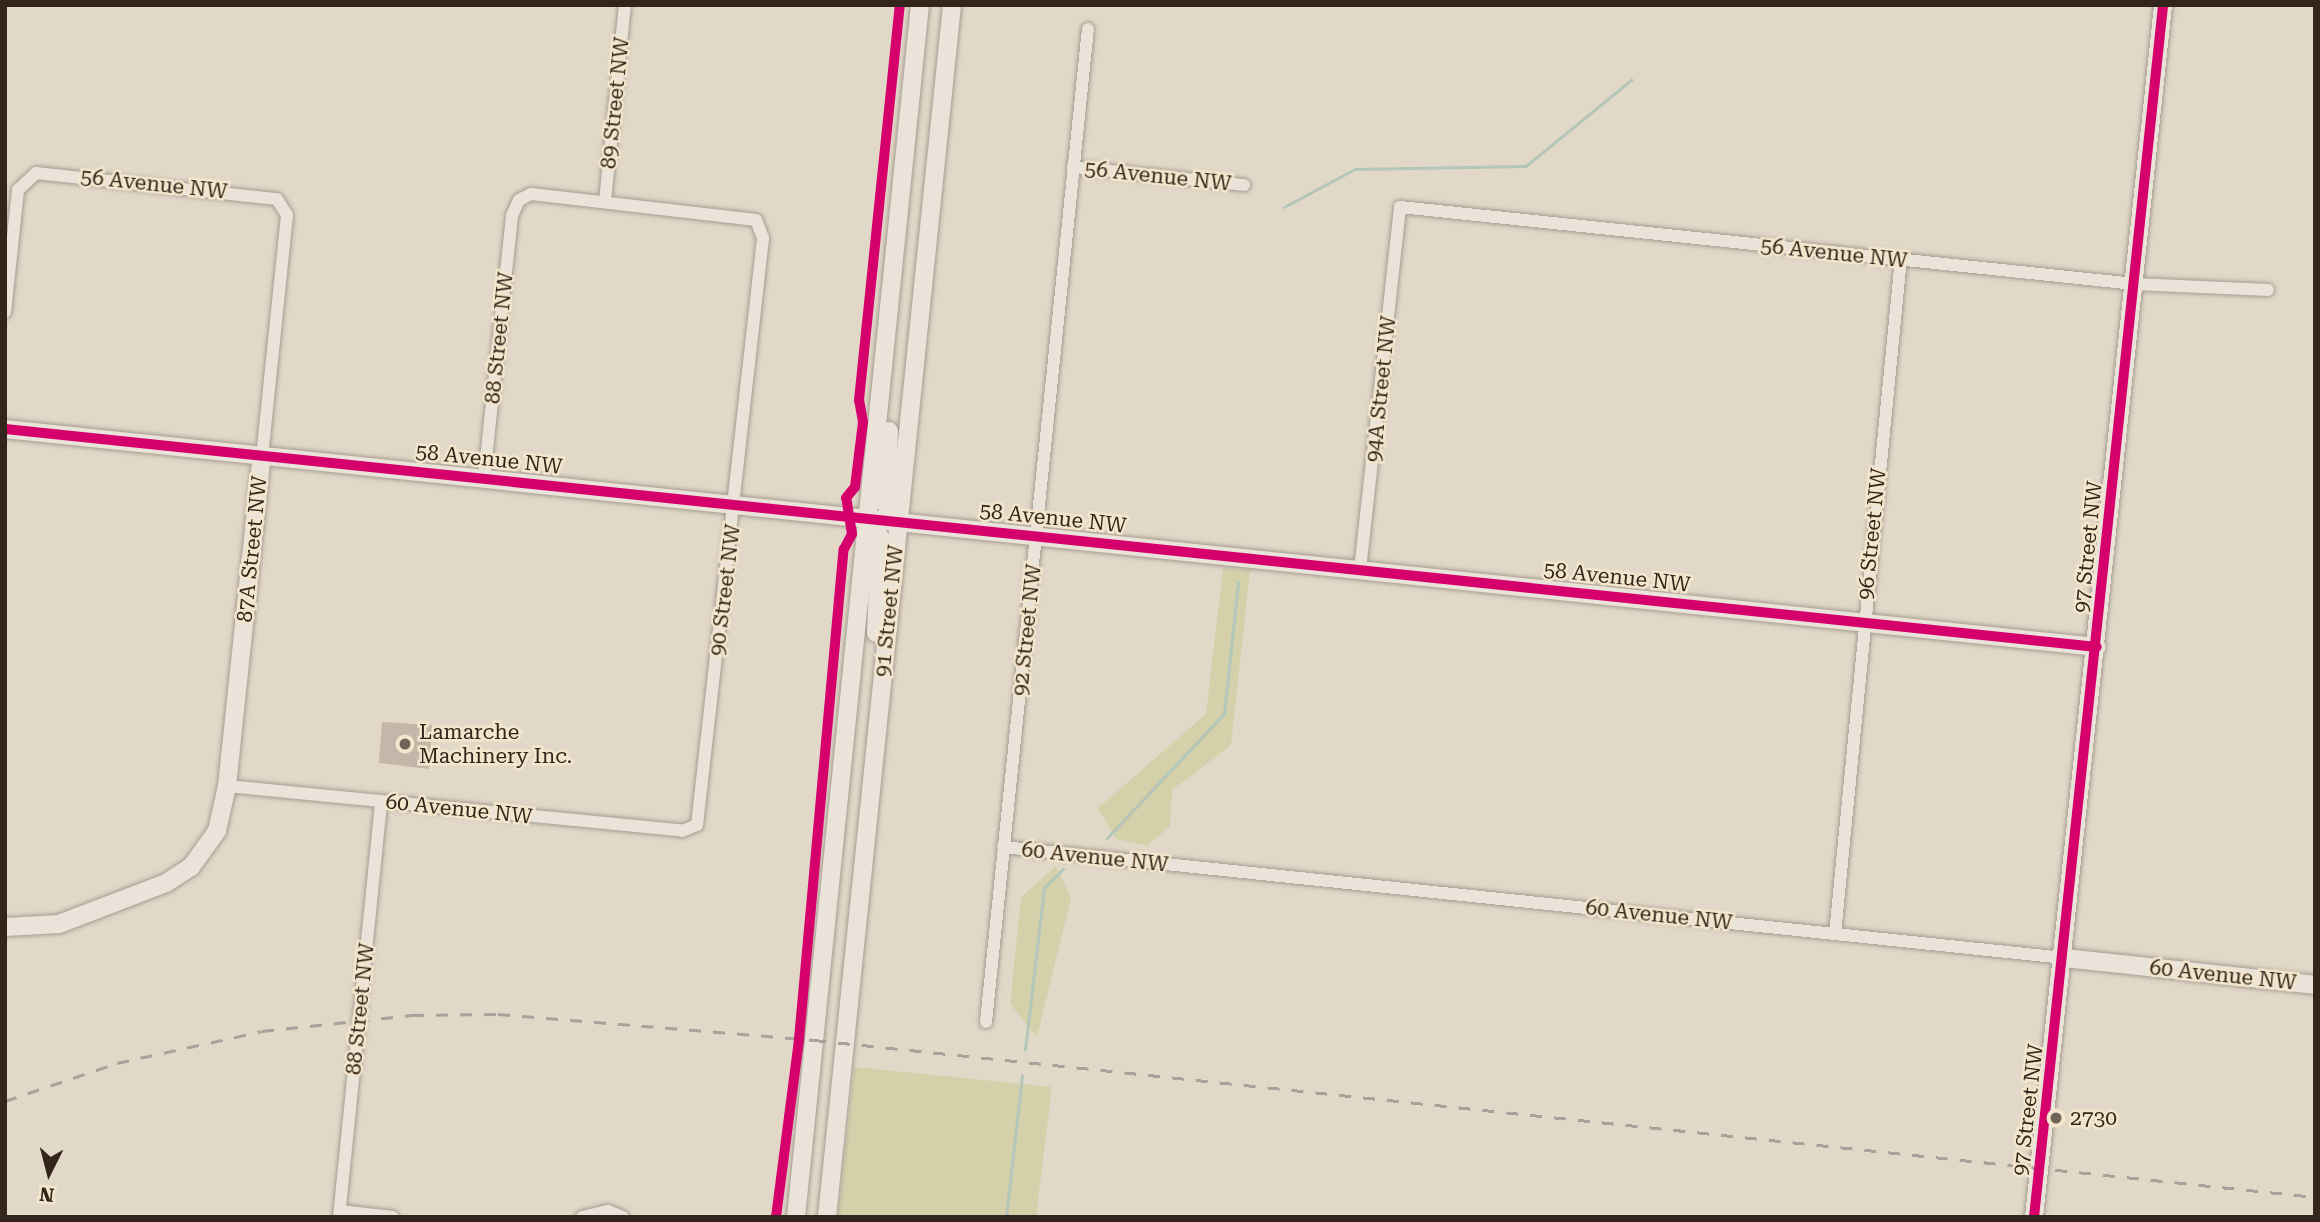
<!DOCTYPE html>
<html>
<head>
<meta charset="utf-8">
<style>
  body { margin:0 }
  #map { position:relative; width:2320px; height:1222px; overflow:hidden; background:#e2d8c8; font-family:"Roboto Serif",serif }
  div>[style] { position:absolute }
  .green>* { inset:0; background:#d3d0aa }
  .stream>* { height:2.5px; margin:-1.25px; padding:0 1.25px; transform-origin:1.25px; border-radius:1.25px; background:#b4c5b9 }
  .building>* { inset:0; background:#c5b6a9 }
  .roads { filter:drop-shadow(0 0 2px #a69d92) drop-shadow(0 0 2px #a69d92) }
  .street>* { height:12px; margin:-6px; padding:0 6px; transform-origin:6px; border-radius:6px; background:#eae3d9 }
  .secondary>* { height:18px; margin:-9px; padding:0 9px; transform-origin:9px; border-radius:9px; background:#eae3d9 }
  .rail>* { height:2.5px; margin-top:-1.25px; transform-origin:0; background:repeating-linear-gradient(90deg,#a8a29a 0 12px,transparent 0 24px) }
  .cycleway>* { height:10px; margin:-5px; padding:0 5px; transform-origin:5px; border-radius:5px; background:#d6006c }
  .dots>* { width:19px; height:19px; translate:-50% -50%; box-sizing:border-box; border:4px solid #f4e6cc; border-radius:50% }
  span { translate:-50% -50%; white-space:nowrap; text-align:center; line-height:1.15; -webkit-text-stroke:5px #f4e6cc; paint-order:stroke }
  .street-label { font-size:21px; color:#33251b }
  .poi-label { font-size:21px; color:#33251b }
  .left { translate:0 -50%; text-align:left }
  .frame { position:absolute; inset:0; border:7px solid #33251b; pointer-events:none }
  .north { position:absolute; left:14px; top:1138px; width:70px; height:70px; -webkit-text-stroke:5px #f4e6cc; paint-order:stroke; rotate:186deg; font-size:19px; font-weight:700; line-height:28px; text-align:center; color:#33251b }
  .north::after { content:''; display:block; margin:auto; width:24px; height:32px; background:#33251b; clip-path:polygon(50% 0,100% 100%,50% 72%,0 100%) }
</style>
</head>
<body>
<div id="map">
  <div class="green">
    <i style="clip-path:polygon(1223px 568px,1250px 570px,1231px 745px,1172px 790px,1170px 826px,1147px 846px,1116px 839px,1098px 808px,1206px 714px)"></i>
    <i style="clip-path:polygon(1056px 866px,1071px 898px,1037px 1037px,1010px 1004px,1021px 897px)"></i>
    <i style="clip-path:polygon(854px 1067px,1052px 1087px,1036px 1217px,838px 1217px)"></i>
  </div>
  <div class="stream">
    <i style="left:1284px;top:207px;width:81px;rotate:-28.2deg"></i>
    <i style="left:1355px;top:169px;width:171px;rotate:-1deg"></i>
    <i style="left:1526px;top:166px;width:136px;rotate:-39.3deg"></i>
    <i style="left:1107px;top:838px;width:170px;rotate:-46.7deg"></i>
    <i style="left:1224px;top:714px;width:132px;rotate:-83.9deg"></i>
    <i style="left:1025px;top:1050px;width:163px;rotate:-83.3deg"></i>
    <i style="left:1044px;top:888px;width:27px;rotate:-45deg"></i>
    <i style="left:1006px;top:1217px;width:142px;rotate:-83.5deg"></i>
  </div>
  <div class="building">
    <i style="clip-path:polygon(382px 722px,432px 725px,429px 769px,379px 763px)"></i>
  </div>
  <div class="roads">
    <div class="street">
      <i style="left:1073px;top:167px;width:172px;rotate:6deg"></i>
      <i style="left:605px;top:201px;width:197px;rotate:-84.2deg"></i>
      <i style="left:5px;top:312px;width:123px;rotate:-83.9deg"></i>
      <i style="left:18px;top:190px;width:25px;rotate:-43deg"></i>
      <i style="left:36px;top:173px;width:242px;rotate:6.2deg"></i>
      <i style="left:277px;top:199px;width:19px;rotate:58deg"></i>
      <i style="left:287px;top:215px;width:241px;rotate:95.9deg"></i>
      <i style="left:1360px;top:570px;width:365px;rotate:-83.7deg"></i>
      <i style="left:1400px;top:207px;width:739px;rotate:5.98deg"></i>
      <i style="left:2135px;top:284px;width:133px;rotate:2.6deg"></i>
      <i style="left:227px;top:786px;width:457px;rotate:5.6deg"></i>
      <i style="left:682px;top:831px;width:16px;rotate:-22deg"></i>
      <i style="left:697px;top:825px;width:591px;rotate:-83.58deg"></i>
      <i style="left:763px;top:238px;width:19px;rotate:-111deg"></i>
      <i style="left:756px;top:220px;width:226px;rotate:-173.4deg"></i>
      <i style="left:531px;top:194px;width:13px;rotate:153deg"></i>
      <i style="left:519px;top:200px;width:17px;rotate:114deg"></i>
      <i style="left:512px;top:216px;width:263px;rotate:96.1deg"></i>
      <i style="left:1003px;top:847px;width:1067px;rotate:5.97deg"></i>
      <i style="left:1835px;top:934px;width:678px;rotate:-84.42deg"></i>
      <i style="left:986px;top:1022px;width:998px;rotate:-84.14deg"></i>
      <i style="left:340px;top:1211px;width:53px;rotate:6.5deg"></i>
      <i style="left:339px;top:1217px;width:417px;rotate:-84.2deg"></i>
      <i style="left:582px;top:1217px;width:27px;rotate:-13deg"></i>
      <i style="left:608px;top:1211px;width:16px;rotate:22deg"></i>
    </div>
    <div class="secondary">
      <i style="left:5px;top:429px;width:2103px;rotate:5.95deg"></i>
      <i style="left:889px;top:431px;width:74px;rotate:92.3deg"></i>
      <i style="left:886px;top:505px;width:20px;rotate:53deg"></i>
      <i style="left:868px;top:518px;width:22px;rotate:58deg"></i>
      <i style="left:880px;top:537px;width:96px;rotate:92.4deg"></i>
      <i style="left:5px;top:927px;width:54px;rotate:-3.2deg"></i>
      <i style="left:59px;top:924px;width:115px;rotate:-21deg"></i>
      <i style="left:166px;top:883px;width:30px;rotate:-33deg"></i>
      <i style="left:191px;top:867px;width:44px;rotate:-54.2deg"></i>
      <i style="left:217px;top:831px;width:46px;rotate:-77.5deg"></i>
      <i style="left:227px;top:786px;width:333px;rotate:-84deg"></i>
      <i style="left:2064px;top:958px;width:252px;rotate:6.1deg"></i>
      <i style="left:796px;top:1217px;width:1218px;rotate:-84.16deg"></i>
      <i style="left:827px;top:1217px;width:1218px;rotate:-84.11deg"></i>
      <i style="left:2034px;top:1217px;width:1219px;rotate:-83.92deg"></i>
    </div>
  </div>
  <div class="rail">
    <i style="left:5px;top:1101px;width:118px;rotate:-18.7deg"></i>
    <i style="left:117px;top:1063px;width:148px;rotate:-12.4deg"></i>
    <i style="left:262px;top:1031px;width:151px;rotate:-6.1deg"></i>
    <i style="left:412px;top:1015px;width:86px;rotate:-0.7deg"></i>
    <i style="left:498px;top:1014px;width:317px;rotate:4.7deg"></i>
    <i style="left:814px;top:1040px;width:1509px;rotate:5.97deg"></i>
  </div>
  <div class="cycleway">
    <i style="left:5px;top:429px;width:2103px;rotate:5.95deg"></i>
    <i style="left:776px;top:1217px;width:179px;rotate:-82.6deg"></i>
    <i style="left:799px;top:1039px;width:492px;rotate:-84.8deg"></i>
    <i style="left:844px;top:549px;width:17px;rotate:-62deg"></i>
    <i style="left:852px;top:534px;width:36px;rotate:-99deg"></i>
    <i style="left:846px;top:498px;width:14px;rotate:-51deg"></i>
    <i style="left:855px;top:487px;width:65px;rotate:-83deg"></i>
    <i style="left:863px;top:422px;width:22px;rotate:-100deg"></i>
    <i style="left:859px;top:400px;width:397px;rotate:-84.1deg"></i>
    <i style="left:2034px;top:1217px;width:1219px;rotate:-83.92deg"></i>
  </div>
  <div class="dots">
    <i style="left:405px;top:744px;background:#706458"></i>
    <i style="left:2056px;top:1118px;background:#706458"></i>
  </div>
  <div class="street-label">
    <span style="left:615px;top:103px;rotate:-84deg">89 Street NW</span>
    <span style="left:1158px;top:176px;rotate:6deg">56 Avenue NW</span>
    <span style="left:154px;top:184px;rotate:6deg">56 Avenue NW</span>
    <span style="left:1834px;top:253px;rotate:6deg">56 Avenue NW</span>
    <span style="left:499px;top:338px;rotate:-84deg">88 Street NW</span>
    <span style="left:1381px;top:389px;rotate:-84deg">94A Street NW</span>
    <span style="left:489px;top:459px;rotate:6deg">58 Avenue NW</span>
    <span style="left:1053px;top:518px;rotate:6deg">58 Avenue NW</span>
    <span style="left:1872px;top:534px;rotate:-84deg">96 Street NW</span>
    <span style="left:2088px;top:547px;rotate:-84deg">97 Street NW</span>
    <span style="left:252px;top:549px;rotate:-84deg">87A Street NW</span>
    <span style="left:1617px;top:577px;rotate:6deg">58 Avenue NW</span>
    <span style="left:725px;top:590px;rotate:-83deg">90 Street NW</span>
    <span style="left:889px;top:611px;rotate:-84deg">91 Street NW</span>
    <span style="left:1027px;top:630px;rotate:-84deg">92 Street NW</span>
    <span style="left:459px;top:809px;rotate:6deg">60 Avenue NW</span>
    <span style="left:1095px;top:857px;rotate:6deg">60 Avenue NW</span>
    <span style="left:1659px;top:915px;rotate:6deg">60 Avenue NW</span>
    <span style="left:2223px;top:975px;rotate:6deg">60 Avenue NW</span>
    <span style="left:360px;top:1009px;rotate:-84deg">88 Street NW</span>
    <span style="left:2028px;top:1110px;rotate:-83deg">97 Street NW</span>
  </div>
  <div class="poi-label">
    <span class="left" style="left:419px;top:744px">Lamarche<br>Machinery Inc.</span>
    <span class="left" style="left:2070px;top:1118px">2730</span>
  </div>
  <div class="frame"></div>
  <div class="north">N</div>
</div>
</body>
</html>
